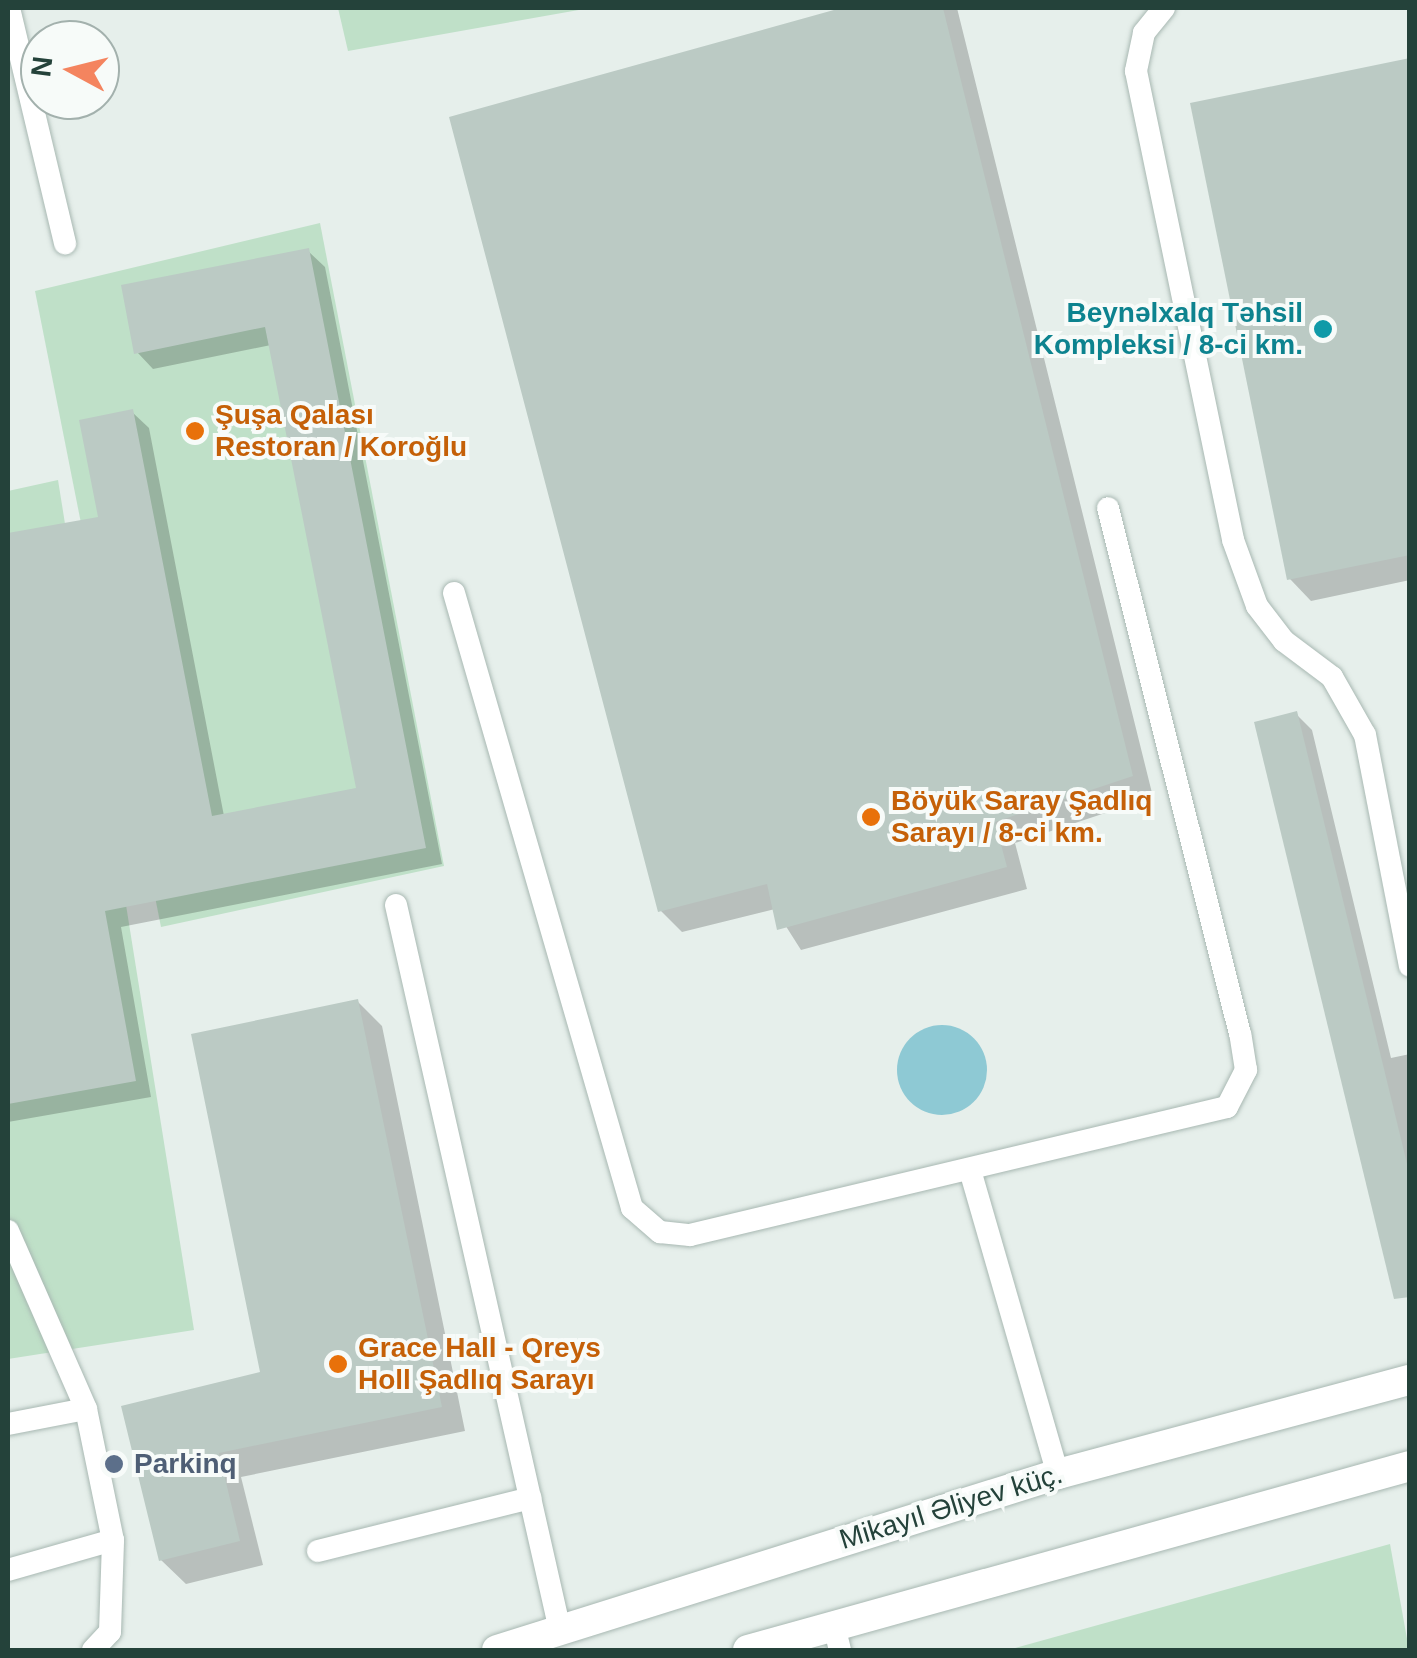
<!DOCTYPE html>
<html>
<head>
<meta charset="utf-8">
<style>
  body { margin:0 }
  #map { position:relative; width:1417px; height:1658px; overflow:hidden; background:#e6efeb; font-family:Helvetica,sans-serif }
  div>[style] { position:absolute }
  .green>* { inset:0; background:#bfe0c8 }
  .water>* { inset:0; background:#8ec9d4 }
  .round { border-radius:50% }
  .shadow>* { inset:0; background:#0003 }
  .building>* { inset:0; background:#bbcac4 }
  .roads { filter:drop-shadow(0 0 2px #a8b8b2) drop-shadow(0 0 2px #a8b8b2) }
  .service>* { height:22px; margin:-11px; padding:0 11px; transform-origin:11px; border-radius:11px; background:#fff }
  .secondary>* { height:30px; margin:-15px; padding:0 15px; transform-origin:15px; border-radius:15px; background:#fff }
  .dots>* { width:28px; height:28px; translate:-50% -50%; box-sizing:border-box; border:5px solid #f7fbf9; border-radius:50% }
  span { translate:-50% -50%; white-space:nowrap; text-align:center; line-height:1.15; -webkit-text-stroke:8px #f7fbf9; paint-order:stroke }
  .culture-label { font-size:28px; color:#0d838f; font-weight:700 }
  .right { translate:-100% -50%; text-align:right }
  .food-label { font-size:28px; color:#c56008; font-weight:700 }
  .left { translate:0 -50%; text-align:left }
  .service-label { font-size:28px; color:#4e5e75; font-weight:700 }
  .street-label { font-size:28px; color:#24423a }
  .frame { position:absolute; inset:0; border:10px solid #24423a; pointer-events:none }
  .north { position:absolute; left:20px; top:20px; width:100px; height:100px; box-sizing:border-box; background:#f7fbf9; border:2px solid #a3b1ad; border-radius:50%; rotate:277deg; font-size:28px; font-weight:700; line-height:40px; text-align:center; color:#24423a }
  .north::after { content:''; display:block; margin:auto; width:35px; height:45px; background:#f4845f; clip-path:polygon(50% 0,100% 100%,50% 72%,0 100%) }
</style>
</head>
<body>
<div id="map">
  <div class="green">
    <i style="clip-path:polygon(338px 8px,590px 8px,348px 51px)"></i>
    <i style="clip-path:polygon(320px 223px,444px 866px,161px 927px,35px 291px)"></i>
    <i style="clip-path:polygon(58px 480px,194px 1330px,8px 1359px,8px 491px)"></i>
    <i style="clip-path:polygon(1390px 1544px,1409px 1650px,1008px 1650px)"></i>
  </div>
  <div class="water">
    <i class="round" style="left:897px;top:1025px;width:90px;height:90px"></i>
  </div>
  <div class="shadow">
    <i style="clip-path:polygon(850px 8px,957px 8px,1153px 797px,1015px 843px,1027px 889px,801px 950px,775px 909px,682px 932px,661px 911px,452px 118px)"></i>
    <i style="clip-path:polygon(1410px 61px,1410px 580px,1311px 601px,1290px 579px)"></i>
    <i style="clip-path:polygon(308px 251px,325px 267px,442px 864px,121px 927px,151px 1097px,8px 1122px,8px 535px,101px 519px,132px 412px,149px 428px,224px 816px,359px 790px,271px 345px,153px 369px,137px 352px)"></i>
    <i style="clip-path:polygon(1296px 714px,1312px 730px,1391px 1058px,1410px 1054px,1410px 1270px)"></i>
    <i style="clip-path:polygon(358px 1002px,382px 1026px,465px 1431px,241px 1477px,263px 1565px,186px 1584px,161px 1560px,124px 1408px,263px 1374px)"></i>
  </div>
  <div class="building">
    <i style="clip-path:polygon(841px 8px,943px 8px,1133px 776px,995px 822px,1007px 867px,777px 930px,767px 884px,658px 912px,449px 117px)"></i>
    <i style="clip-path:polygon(1410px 58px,1410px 555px,1287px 580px,1190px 103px)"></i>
    <i style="clip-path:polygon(309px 248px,426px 848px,105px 911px,136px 1081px,8px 1104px,8px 533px,98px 517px,79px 420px,133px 409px,212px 816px,356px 788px,265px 327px,134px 354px,121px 285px)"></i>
    <i style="clip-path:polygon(1297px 711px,1410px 1176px,1410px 1297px,1394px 1299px,1254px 722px)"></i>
    <i style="clip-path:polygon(358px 999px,442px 1407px,219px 1453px,240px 1541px,159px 1561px,121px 1406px,260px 1372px,191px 1034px)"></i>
  </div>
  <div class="roads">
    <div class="service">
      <i style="left:9px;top:8px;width:242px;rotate:76.6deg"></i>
      <i style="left:1164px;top:8px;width:32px;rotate:129deg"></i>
      <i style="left:1144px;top:33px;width:39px;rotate:102deg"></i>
      <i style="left:1136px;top:71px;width:479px;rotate:78.3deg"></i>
      <i style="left:1233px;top:540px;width:70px;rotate:70deg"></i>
      <i style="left:1257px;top:606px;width:44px;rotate:52.4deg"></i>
      <i style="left:1284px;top:641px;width:60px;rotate:36.9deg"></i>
      <i style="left:1332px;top:677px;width:67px;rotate:60.4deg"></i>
      <i style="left:1365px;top:735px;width:235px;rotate:79deg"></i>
      <i style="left:454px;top:593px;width:640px;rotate:73.86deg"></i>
      <i style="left:632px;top:1208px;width:37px;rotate:41deg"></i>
      <i style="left:660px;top:1232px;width:30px;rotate:6deg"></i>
      <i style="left:690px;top:1235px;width:552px;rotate:-13.41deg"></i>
      <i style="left:1227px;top:1107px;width:42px;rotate:-62.8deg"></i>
      <i style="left:1246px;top:1070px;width:36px;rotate:-99deg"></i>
      <i style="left:1240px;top:1034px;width:542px;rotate:-104.09deg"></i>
      <i style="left:396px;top:905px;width:739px;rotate:77.26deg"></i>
      <i style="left:970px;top:1170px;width:316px;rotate:73.9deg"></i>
      <i style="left:8px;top:1231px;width:194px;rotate:66.3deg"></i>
      <i style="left:86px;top:1409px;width:134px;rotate:78.4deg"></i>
      <i style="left:113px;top:1540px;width:109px;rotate:164.1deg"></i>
      <i style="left:8px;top:1424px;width:79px;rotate:-10.9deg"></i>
      <i style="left:318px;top:1551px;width:219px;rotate:-14deg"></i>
      <i style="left:834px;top:1626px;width:25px;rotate:76deg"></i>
      <i style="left:93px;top:1650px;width:25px;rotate:-47deg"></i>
      <i style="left:110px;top:1632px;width:92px;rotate:-88.1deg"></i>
    </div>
    <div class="secondary">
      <i style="left:497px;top:1650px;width:588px;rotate:-17.42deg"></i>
      <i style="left:1058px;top:1474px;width:364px;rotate:-15deg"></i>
      <i style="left:748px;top:1650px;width:687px;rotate:-15.53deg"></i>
    </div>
  </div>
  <div class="dots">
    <i style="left:1323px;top:329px;background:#0f9aa8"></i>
    <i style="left:195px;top:431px;background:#e8710a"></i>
    <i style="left:871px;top:817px;background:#e8710a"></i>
    <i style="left:338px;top:1364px;background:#e8710a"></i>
    <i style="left:114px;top:1464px;background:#5c6f8a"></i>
  </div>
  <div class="culture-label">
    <span class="right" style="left:1303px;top:329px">Beynəlxalq Təhsil<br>Kompleksi / 8-ci km.</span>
  </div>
  <div class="food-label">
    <span class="left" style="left:215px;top:431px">Şuşa Qalası<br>Restoran / Koroğlu</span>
    <span class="left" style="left:891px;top:817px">Böyük Saray Şadlıq<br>Sarayı / 8-ci km.</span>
    <span class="left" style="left:358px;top:1364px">Grace Hall - Qreys<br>Holl Şadlıq Sarayı</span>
  </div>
  <div class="service-label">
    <span class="left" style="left:134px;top:1464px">Parkinq</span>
  </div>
  <div class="street-label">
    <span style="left:951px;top:1507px;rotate:-17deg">Mikayıl Əliyev küç.</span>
  </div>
  <div class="frame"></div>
  <div class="north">N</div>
</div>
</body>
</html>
